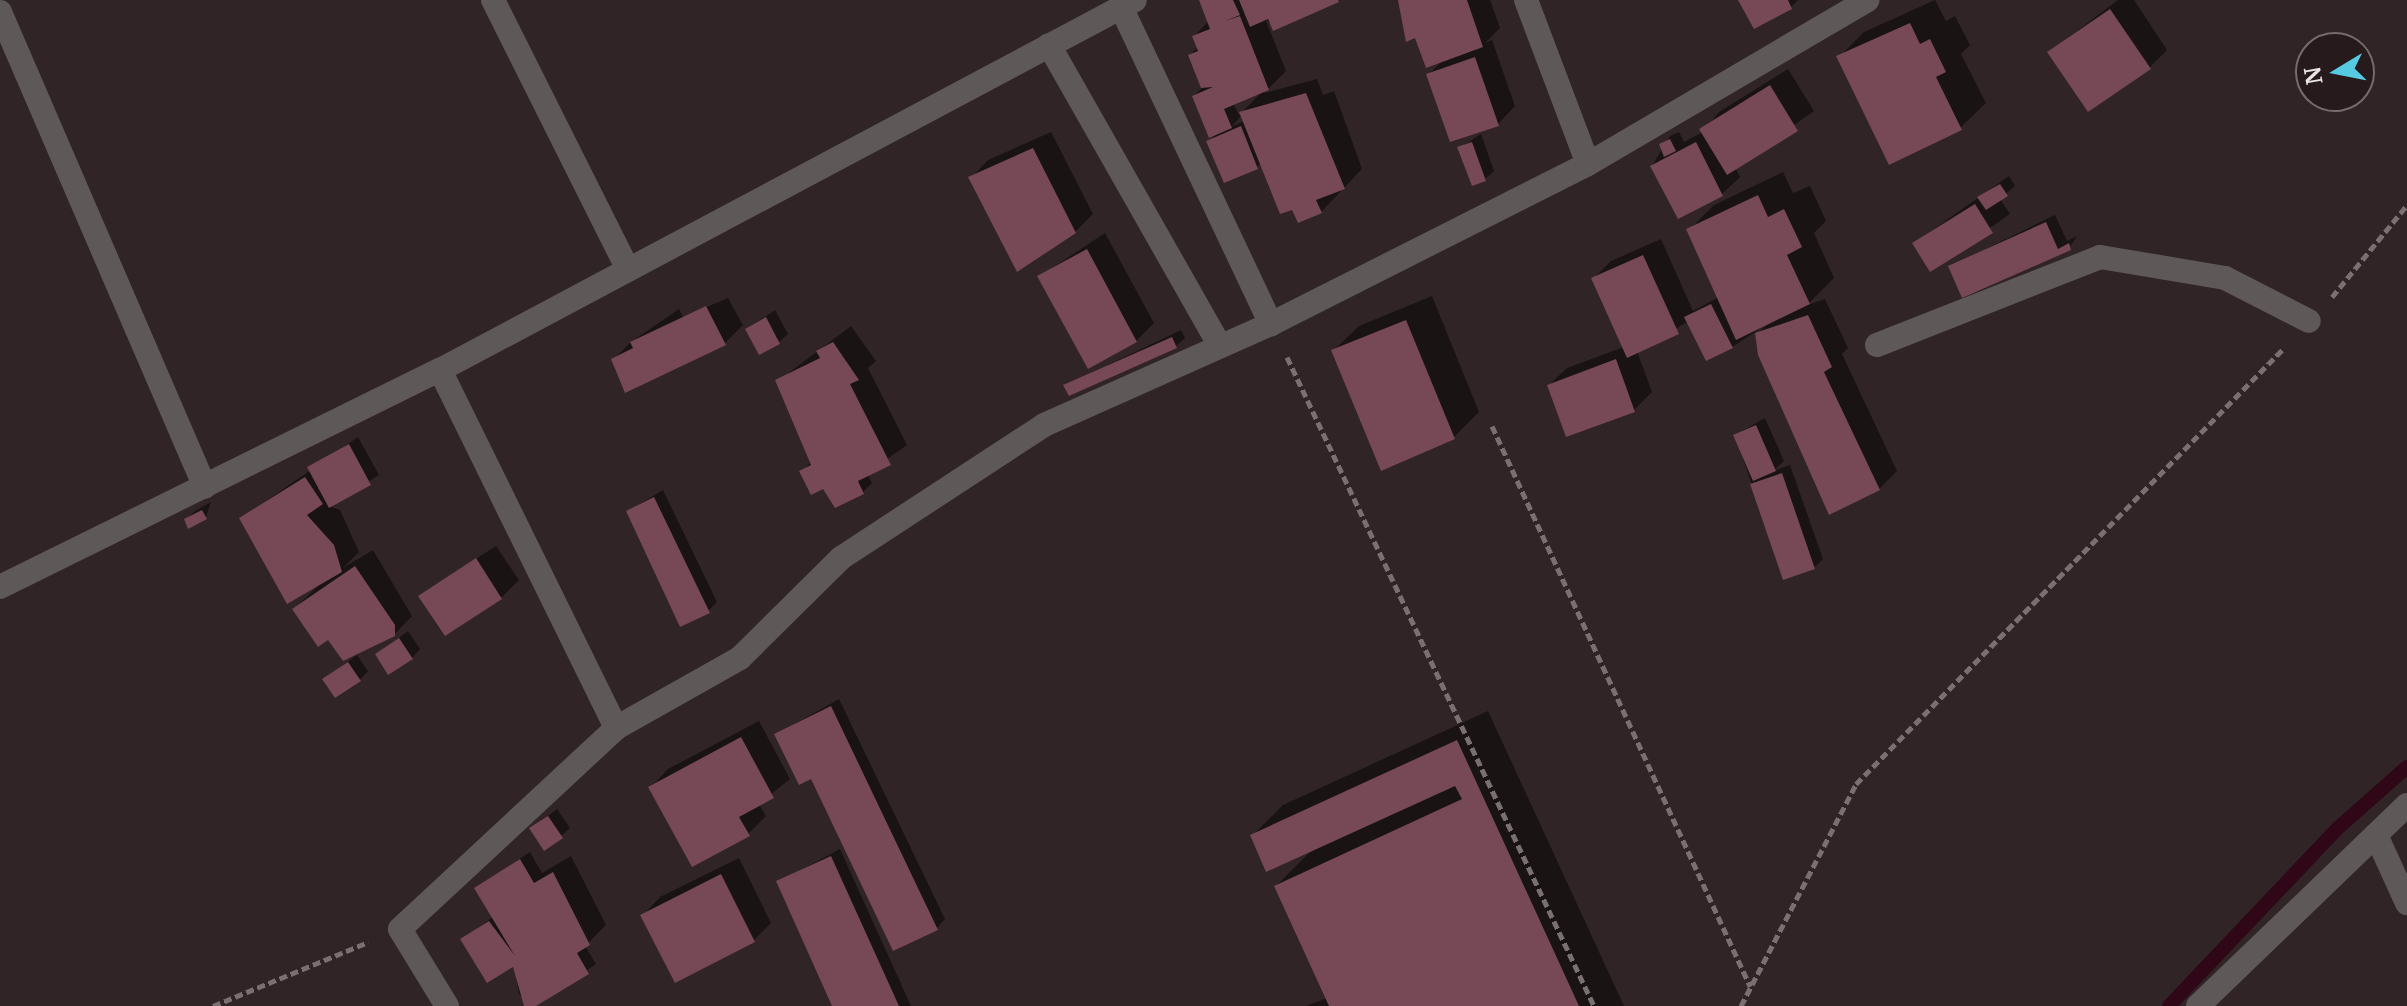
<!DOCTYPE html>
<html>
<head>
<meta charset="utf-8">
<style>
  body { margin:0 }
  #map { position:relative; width:2407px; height:1006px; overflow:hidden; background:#302427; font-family:Merriweather,serif }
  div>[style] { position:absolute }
  .shadow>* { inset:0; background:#0007 }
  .stream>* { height:14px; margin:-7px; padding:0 7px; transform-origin:7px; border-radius:7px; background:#2f0716 }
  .building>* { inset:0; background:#774855 }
  .path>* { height:5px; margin-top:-2.5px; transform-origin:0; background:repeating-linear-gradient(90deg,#7a6f72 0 8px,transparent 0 12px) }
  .minor>* { height:24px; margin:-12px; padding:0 12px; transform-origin:12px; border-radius:12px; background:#5e5859 }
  span { translate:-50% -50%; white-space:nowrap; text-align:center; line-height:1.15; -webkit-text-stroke:6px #261a1d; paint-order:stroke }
  .north { position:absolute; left:2295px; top:32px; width:80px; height:80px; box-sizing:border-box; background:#261a1d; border:2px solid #756a6d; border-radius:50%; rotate:260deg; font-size:22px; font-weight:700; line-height:32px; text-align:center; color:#ebe3e5 }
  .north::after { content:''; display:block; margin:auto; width:28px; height:36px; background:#55cae0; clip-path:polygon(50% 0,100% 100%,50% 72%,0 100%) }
</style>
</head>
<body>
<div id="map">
  <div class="shadow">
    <i style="clip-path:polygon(evenodd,1201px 0,1338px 0,1274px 28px,1265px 18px,1286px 71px,1264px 93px,1317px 79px,1323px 95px,1334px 91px,1362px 169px,1321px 212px,1261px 163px,1257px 167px,1209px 141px,1218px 132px,1194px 96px,1203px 87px,1190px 55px,1198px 47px,1194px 36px,1209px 21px,1201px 0,1263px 91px,1239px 115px,1233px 103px,1263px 91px,1201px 0,1242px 115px,1244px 121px,1231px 127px,1242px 115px)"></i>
    <i style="clip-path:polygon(1400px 0,1490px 0,1500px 28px,1485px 43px,1492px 40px,1515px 106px,1498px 124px,1429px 74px,1443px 60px)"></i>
    <i style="clip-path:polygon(1741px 0,1798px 0,1791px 7px)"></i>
    <i style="clip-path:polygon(1935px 0,1946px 21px,1955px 16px,1970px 45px,1961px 54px,1986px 103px,1960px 128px,1839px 57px,1864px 32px)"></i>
    <i style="clip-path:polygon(2118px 0,2134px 0,2167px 50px,2150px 67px,2049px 52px)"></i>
    <i style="clip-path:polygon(1788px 69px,1814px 111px,1735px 167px,1740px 177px,1722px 194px,1652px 166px,1670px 136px,1679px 132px,1684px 142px,1703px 132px,1719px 112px)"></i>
    <i style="clip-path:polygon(1051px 132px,1093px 214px,1075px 232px,971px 178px,988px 160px)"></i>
    <i style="clip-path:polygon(1481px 134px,1494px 171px,1485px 179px,1460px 148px)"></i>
    <i style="clip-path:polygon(1783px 172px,1793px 193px,1810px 186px,1826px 221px,1814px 233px,1834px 278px,1807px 305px,1825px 299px,1848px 348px,1842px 354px,1897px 471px,1879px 489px,1757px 334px,1769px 323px,1732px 347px,1689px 321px,1637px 351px,1652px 392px,1634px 410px,1568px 435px,1549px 385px,1567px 368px,1624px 347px,1593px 279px,1611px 261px,1661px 239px,1693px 311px,1719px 297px,1689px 230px,1714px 205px)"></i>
    <i style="clip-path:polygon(2009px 176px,2015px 186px,2000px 199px,2010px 214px,1930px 270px,1914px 243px)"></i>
    <i style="clip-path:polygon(2055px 215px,2067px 241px,2077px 236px,2069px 248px,1951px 266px)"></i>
    <i style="clip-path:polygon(1105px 233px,1154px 323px,1136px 341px,1040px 276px)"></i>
    <i style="clip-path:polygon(1432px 296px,1479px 412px,1454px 437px,1333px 351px,1359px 326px)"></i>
    <i style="clip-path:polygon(728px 298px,743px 325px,725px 343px,626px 391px,613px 360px,631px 342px,679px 309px,683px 317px)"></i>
    <i style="clip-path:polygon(775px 310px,788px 334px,779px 342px,747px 329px)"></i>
    <i style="clip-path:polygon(851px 326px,876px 361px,868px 368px,907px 445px,867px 473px,872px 483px,863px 492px,824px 486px,802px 472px,810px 463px,778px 381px)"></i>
    <i style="clip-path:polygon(1181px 330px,1185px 338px,1176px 346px,1066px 385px)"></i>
    <i style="clip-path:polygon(1765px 418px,1784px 461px,1773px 471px,1790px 465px,1823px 559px,1814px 568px,1752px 485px,1735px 435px)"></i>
    <i style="clip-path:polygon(358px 437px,379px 475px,329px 506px,340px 510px,359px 552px,343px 568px,373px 550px,412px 616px,394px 635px,329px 637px,294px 609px,318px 586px,242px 518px)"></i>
    <i style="clip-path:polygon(663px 490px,717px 602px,708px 611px,628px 511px)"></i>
    <i style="clip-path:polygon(211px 502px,206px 517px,186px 520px,195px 511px)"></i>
    <i style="clip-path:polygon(496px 546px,519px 580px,501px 598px,463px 567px)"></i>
    <i style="clip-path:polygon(408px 631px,420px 649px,412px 658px,378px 654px)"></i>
    <i style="clip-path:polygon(357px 655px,368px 671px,360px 680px,325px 679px)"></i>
    <i style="clip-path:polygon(839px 699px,945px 919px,937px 928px,777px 734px)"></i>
    <i style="clip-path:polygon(1488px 711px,1624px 1006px,1306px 1006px,1327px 998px,1276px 886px,1314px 848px,1252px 836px,1283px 805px)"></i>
    <i style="clip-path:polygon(759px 721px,790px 779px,759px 804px,766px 816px,748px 834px,651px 787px,668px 769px)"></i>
    <i style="clip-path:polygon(557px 809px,570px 828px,561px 836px,532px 829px)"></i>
    <i style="clip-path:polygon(840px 849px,911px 1006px,834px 1006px,778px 882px)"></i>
    <i style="clip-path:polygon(530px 852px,542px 873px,571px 856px,606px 925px,585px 946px,596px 964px,533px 1006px,519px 994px,514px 964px,463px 939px,493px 917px,477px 888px)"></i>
    <i style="clip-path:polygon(739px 858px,771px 923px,754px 940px,643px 915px,660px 897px)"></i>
  </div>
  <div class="stream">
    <i style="left:2169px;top:1006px;width:245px;rotate:-46.5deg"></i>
    <i style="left:2338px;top:828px;width:92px;rotate:-41.5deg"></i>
  </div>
  <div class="building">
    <i style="clip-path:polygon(1199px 0,1233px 0,1240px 15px,1225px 21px,1240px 16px,1269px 90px,1224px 109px,1232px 128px,1209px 138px,1192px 96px,1213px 87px,1201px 88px,1188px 55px,1198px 51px,1192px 36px,1210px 29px)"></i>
    <i style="clip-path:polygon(1239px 0,1338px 0,1339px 2px,1273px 31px,1268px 19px,1250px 27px)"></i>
    <i style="clip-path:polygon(1398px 0,1467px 0,1483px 47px,1426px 68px,1415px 38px,1406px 42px)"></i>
    <i style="clip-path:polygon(1738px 0,1788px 0,1792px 9px,1754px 29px)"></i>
    <i style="clip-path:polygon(2110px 9px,2151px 69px,2088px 112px,2047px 52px)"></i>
    <i style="clip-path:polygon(1910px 23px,1920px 44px,1930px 39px,1946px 72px,1936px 77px,1962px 130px,1889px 165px,1836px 56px)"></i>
    <i style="clip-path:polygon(1475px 57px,1499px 126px,1450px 142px,1426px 74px)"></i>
    <i style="clip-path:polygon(1770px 85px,1798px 131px,1727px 175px,1699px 129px)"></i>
    <i style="clip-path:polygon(1306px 93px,1345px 189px,1316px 200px,1322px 213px,1298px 223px,1292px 210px,1280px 214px,1239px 112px)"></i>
    <i style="clip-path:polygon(1241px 126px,1258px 169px,1224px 183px,1206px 141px)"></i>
    <i style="clip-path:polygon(1670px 139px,1676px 151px,1664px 157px,1659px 144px)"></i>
    <i style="clip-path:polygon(1472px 142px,1486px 181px,1472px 186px,1457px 147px)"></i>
    <i style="clip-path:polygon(1696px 142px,1723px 196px,1678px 219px,1650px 166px)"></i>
    <i style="clip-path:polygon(1033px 148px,1076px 233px,1017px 272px,968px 177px)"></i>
    <i style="clip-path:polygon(2000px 184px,2008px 196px,1986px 210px,1977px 197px)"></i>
    <i style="clip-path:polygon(1758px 195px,1768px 217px,1784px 209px,1802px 247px,1787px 255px,1810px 304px,1736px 340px,1686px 229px)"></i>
    <i style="clip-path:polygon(1975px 204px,1993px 233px,1930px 272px,1912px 243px)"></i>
    <i style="clip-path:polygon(2046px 222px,2058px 249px,2069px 243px,2071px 250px,1962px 298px,1948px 266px)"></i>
    <i style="clip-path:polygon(1087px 249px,1137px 342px,1088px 369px,1037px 276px)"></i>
    <i style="clip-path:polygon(1643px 255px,1679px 334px,1627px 358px,1591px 278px)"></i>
    <i style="clip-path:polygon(1711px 304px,1733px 348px,1706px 361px,1684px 317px)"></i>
    <i style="clip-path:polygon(706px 306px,726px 345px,625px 393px,611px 359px,633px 348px,630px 342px)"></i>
    <i style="clip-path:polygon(1808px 315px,1832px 367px,1824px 372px,1880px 490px,1829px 515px,1758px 355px,1755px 333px)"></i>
    <i style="clip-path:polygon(766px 317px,780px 344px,759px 355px,745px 329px)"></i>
    <i style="clip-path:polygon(1406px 320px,1455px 439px,1381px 471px,1331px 350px)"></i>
    <i style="clip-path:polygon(1172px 337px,1177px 348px,1069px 396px,1063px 385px)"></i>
    <i style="clip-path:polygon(833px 342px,859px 380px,850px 384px,891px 465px,858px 481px,864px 494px,835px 508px,823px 489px,811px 495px,799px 471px,811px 465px,775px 380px,820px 358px,816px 351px)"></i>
    <i style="clip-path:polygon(1616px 359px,1635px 412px,1566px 437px,1547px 385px)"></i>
    <i style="clip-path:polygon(1756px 425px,1776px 471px,1753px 481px,1733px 435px)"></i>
    <i style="clip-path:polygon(349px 444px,371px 485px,329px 508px,307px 467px)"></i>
    <i style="clip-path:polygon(1782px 473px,1815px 569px,1783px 580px,1750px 484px)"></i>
    <i style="clip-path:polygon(305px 477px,323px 504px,307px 515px,334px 545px,342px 572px,287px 604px,239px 518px)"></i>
    <i style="clip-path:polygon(654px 497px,710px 613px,680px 627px,626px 511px)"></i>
    <i style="clip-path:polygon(202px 510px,207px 519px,188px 529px,184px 519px)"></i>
    <i style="clip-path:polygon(476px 558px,502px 599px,445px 636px,418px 596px)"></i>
    <i style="clip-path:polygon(355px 566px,395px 625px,395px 636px,343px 661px,328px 640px,318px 647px,292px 609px)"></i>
    <i style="clip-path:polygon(399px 638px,413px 659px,388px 675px,375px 654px)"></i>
    <i style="clip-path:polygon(348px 662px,361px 681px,335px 698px,322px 679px)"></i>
    <i style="clip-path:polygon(831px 706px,938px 930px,893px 951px,811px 779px,799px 785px,774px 734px)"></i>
    <i style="clip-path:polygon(741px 737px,774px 798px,739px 817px,750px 836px,692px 867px,648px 787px)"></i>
    <i style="clip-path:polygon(1457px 740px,1579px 1006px,1329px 1006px,1274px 886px,1462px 799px,1455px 786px,1266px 872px,1250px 835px)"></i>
    <i style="clip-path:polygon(548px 816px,563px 838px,544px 851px,529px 828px)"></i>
    <i style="clip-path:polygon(831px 856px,899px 1006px,832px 1006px,776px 881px)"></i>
    <i style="clip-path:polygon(520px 859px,534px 883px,553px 872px,590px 945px,577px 953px,589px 974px,536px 1006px,524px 1006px,513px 967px,487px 983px,460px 939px,489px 921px,515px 956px,474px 888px)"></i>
    <i style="clip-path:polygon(721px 874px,755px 942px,675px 983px,640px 915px)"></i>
  </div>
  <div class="path">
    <i style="left:2332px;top:297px;width:119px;rotate:-50.8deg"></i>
    <i style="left:1287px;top:357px;width:718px;rotate:64.68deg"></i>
    <i style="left:1492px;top:426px;width:617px;rotate:65.26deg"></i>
    <i style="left:213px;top:1006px;width:168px;rotate:-22.4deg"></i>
    <i style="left:1741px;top:1006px;width:250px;rotate:-62.6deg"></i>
    <i style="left:1856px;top:784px;width:611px;rotate:-45.53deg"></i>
  </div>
  <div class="minor">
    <i style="left:493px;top:0;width:300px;rotate:63.4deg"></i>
    <i style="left:1526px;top:0;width:175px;rotate:69.3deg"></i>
    <i style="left:1121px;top:7px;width:351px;rotate:64.7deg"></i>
    <i style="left:0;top:12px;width:517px;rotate:66.66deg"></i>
    <i style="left:1049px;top:45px;width:346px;rotate:60.4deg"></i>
    <i style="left:1877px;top:345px;width:240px;rotate:-21.5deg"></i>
    <i style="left:2100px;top:257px;width:127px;rotate:9.5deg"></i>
    <i style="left:2225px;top:278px;width:94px;rotate:27.1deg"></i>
    <i style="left:440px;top:370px;width:399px;rotate:63.8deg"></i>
    <i style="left:616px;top:728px;width:142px;rotate:-29.4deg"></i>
    <i style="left:740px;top:658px;width:142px;rotate:-44.7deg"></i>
    <i style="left:841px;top:558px;width:243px;rotate:-33.2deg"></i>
    <i style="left:1044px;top:425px;width:248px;rotate:-24deg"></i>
    <i style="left:1271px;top:324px;width:355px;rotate:-26.8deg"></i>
    <i style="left:1588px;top:164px;width:324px;rotate:-30.4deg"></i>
    <i style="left:0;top:587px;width:491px;rotate:-26.3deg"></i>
    <i style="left:440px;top:370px;width:787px;rotate:-28.03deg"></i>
    <i style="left:2376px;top:835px;width:75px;rotate:65.5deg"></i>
    <i style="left:447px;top:1006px;width:90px;rotate:-121.4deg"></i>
    <i style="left:400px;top:929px;width:295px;rotate:-42.9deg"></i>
    <i style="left:2198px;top:1006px;width:290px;rotate:-43.9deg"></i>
  </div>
  <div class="north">N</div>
</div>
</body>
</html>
